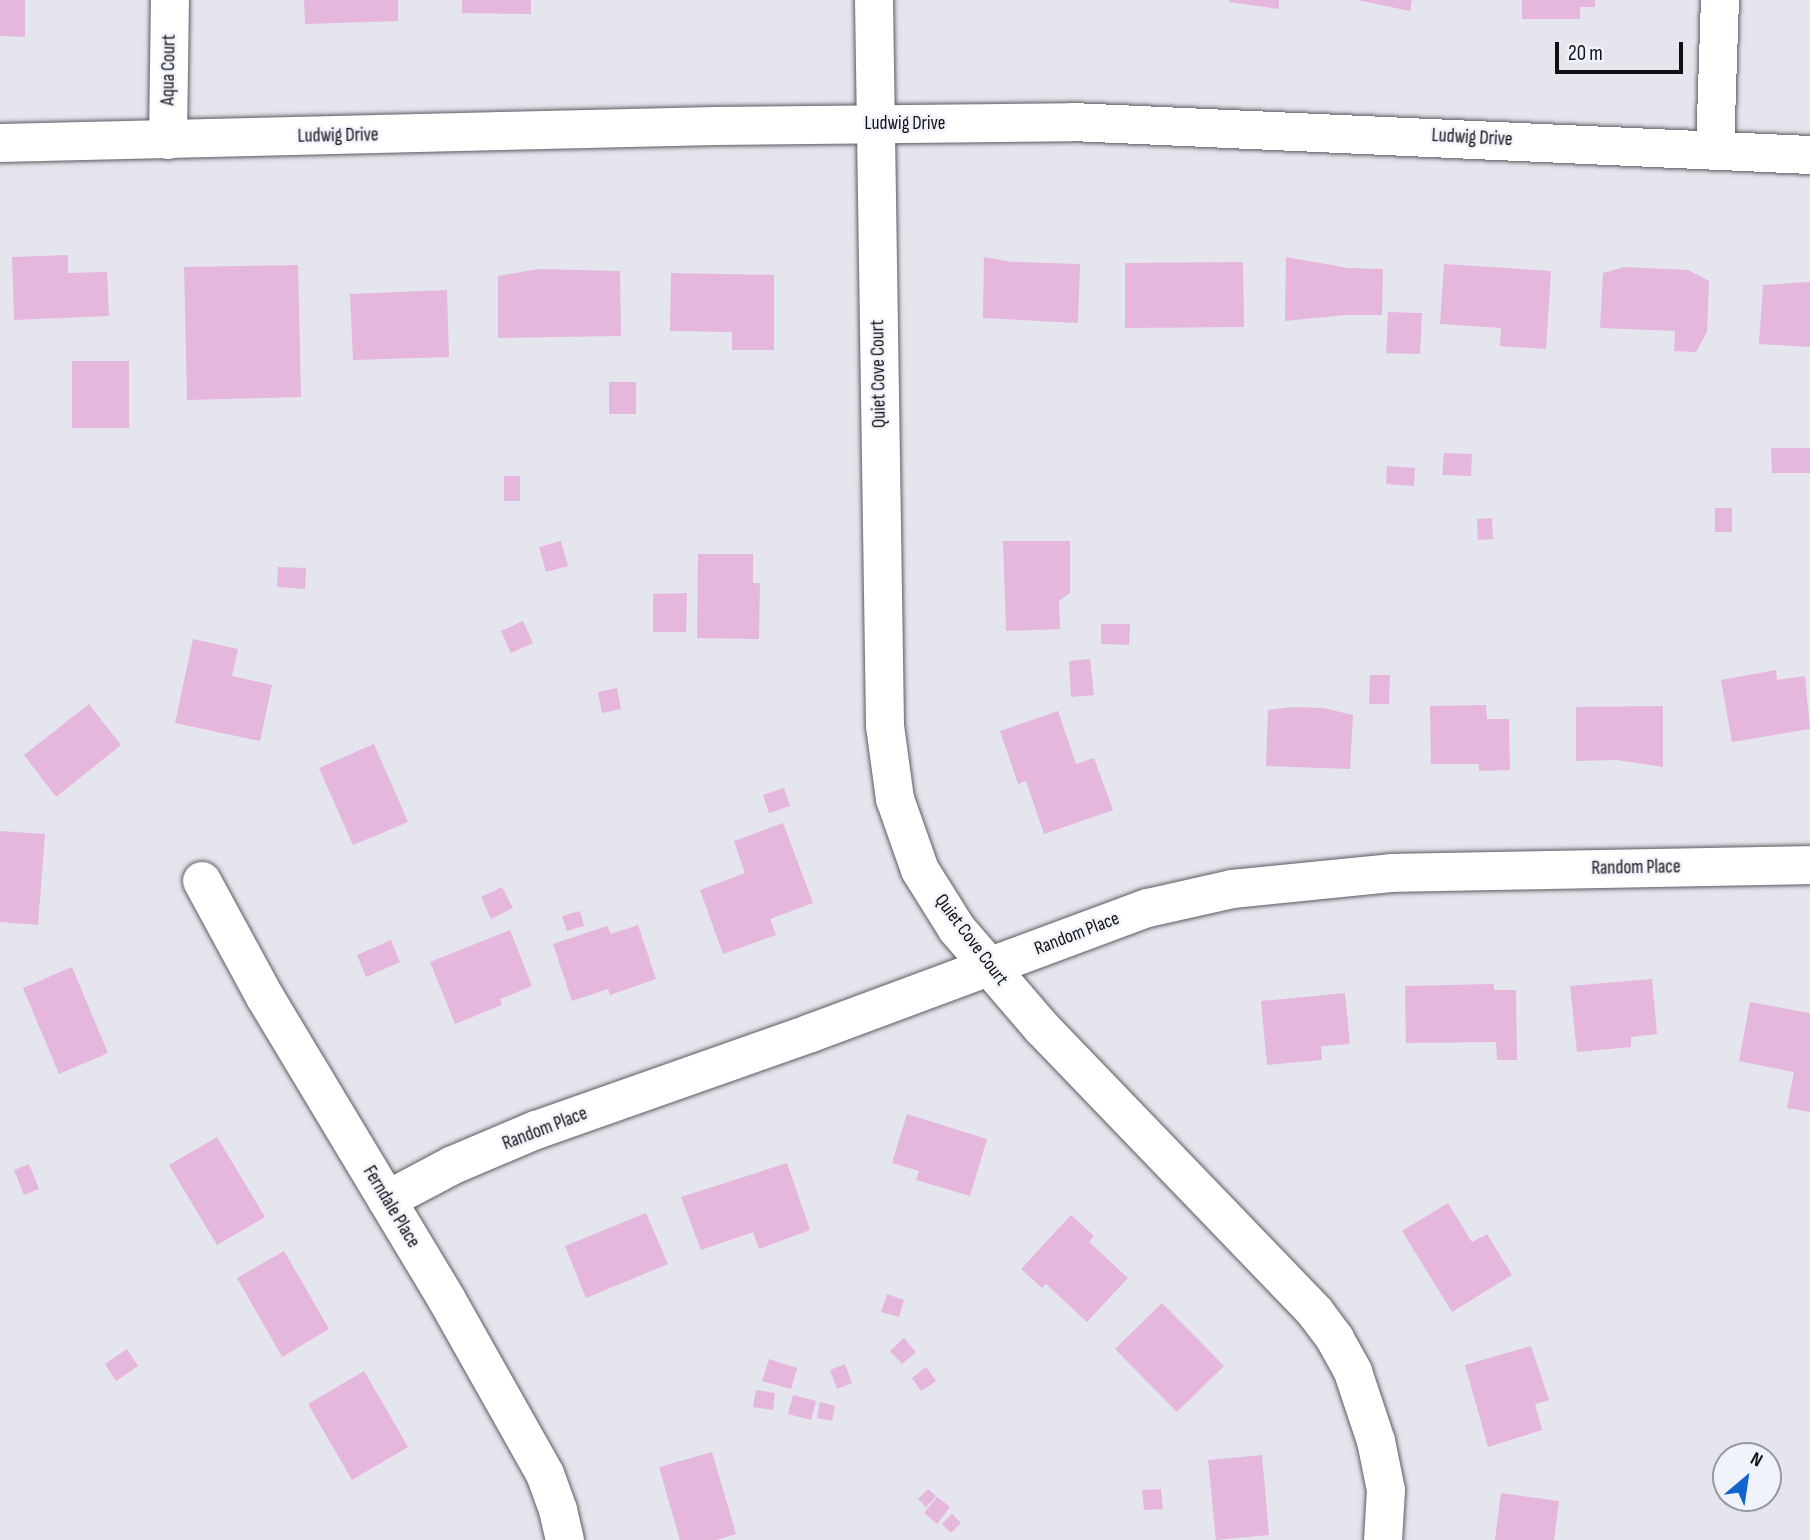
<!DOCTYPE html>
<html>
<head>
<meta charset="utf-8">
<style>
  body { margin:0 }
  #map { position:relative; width:1810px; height:1540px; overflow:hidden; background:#e4e5ed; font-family:"Sofia Sans Condensed",sans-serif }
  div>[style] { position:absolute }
  .building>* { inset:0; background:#e6b7dd }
  .roads { filter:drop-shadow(0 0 2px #5b5c62) drop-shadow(0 0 2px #5b5c62) }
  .minor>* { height:38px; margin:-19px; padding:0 19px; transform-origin:19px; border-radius:19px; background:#fff }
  span { translate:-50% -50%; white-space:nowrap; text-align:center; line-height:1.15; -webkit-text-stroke:5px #f1f3fa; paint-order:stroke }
  .street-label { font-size:19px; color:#111114 }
  .north { position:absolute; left:1712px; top:1442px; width:70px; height:70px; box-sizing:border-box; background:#f1f3fa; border:2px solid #97999e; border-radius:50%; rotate:29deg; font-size:19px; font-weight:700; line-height:28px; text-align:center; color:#111114 }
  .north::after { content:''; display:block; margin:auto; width:24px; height:32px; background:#1264ce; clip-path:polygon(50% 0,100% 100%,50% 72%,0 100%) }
  .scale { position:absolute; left:1555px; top:42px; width:128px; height:32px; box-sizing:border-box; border:4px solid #111114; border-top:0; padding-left:9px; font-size:21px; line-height:24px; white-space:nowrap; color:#111114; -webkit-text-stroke:5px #f1f3fa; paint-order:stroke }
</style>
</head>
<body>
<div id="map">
  <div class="building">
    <i style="clip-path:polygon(0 0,25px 0,25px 37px,0 36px)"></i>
    <i style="clip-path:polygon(304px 0,398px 0,398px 21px,305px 24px)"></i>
    <i style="clip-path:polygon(462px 0,531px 0,531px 14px,462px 13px)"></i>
    <i style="clip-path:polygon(1229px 0,1279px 0,1279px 9px,1229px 2px)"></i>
    <i style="clip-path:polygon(1357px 0,1412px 0,1410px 11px)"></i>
    <i style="clip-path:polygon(1522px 0,1595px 0,1595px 7px,1580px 7px,1580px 19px,1522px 19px)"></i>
    <i style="clip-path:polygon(68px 255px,68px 273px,107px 272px,109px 316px,14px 320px,12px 257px)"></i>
    <i style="clip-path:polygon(984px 257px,1012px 262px,1080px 264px,1078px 323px,983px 318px)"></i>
    <i style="clip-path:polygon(1286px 257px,1348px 268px,1383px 269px,1382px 315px,1346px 315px,1285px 321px)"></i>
    <i style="clip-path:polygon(1243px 262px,1244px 327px,1125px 328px,1125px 263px)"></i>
    <i style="clip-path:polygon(1444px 264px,1551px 271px,1546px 349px,1500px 346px,1501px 328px,1440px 324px)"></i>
    <i style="clip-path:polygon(298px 265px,301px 397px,187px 400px,184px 267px)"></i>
    <i style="clip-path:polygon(1625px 267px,1688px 270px,1709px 281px,1707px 332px,1696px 352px,1674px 351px,1675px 331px,1600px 328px,1603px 273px)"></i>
    <i style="clip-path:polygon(538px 269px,620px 271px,621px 336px,498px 338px,498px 276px)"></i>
    <i style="clip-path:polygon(671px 273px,774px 275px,774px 350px,732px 350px,732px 332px,670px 331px)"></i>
    <i style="clip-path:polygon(1810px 282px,1810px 347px,1759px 344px,1763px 285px)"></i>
    <i style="clip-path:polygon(447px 290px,449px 357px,353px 360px,350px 294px)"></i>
    <i style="clip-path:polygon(1388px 312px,1422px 313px,1420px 354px,1386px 353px)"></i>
    <i style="clip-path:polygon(72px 361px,129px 361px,129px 428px,72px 428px)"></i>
    <i style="clip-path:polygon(609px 382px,636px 382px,636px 414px,609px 414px)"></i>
    <i style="clip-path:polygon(1771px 448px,1810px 448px,1810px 473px,1772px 473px)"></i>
    <i style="clip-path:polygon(1444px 453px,1472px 454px,1471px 476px,1442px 475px)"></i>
    <i style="clip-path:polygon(1387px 466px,1415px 468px,1414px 486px,1386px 484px)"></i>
    <i style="clip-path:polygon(504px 476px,520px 476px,520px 501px,504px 501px)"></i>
    <i style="clip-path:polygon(1715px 508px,1732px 508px,1732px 532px,1715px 532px)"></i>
    <i style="clip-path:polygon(1492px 518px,1493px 539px,1478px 540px,1477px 519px)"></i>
    <i style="clip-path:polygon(561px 541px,568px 566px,546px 572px,539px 547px)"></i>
    <i style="clip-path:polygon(1003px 541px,1070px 541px,1070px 593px,1059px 601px,1060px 629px,1006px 631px)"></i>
    <i style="clip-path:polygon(698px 554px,753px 554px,753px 583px,760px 583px,759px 639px,697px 638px)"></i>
    <i style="clip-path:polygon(278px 567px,306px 568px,305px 589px,277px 587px)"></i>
    <i style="clip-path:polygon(687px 593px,686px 632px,653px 632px,653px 594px)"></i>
    <i style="clip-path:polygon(523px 621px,533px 643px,511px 653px,501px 631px)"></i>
    <i style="clip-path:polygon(1101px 624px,1130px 624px,1129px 645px,1101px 644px)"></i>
    <i style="clip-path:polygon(193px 639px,238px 649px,232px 676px,272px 685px,260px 741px,175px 723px)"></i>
    <i style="clip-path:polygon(1090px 659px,1094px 695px,1071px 697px,1069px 661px)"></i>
    <i style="clip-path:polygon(1776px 670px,1777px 680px,1805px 676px,1810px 729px,1732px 742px,1721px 680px)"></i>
    <i style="clip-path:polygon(1370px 675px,1390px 675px,1389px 704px,1369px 704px)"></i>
    <i style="clip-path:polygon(617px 688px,621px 709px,602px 713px,598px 692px)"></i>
    <i style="clip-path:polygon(89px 704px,121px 745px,56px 797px,24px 755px)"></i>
    <i style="clip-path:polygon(1486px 705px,1487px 719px,1509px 719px,1510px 770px,1479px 771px,1479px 764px,1431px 764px,1430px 706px)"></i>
    <i style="clip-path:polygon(1663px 706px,1663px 767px,1617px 760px,1576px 761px,1576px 707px)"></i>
    <i style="clip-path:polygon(1292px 707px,1323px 708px,1353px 715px,1350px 769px,1266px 766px,1268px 710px)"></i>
    <i style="clip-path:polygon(1058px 711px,1076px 764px,1094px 758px,1113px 810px,1044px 834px,1026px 781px,1018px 784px,1000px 731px)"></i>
    <i style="clip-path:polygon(374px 744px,408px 822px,353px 845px,319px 768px)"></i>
    <i style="clip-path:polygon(784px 788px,790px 806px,769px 813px,763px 795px)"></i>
    <i style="clip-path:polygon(783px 823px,813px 903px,770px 919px,776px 935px,723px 954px,700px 890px,745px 873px,734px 841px)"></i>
    <i style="clip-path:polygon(0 831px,45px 834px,38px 925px,0 922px)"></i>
    <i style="clip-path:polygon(502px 887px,513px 908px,491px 919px,481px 897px)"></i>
    <i style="clip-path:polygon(580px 911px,584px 926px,567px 931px,562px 916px)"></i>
    <i style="clip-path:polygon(638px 925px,656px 979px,610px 995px,608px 989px,572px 1001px,553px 944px,607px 926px,611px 934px)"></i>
    <i style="clip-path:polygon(510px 930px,532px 986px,500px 999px,502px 1005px,455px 1024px,430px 962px)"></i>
    <i style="clip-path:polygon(391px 940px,400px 962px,366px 977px,357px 955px)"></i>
    <i style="clip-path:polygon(72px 967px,108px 1053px,59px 1074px,23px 988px)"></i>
    <i style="clip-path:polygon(1652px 979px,1657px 1034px,1631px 1037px,1631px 1047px,1577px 1052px,1570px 986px)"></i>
    <i style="clip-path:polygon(1494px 984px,1494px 990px,1516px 990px,1517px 1060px,1497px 1060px,1496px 1042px,1406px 1043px,1405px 986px)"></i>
    <i style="clip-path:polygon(1345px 993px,1350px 1044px,1321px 1046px,1322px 1060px,1267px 1065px,1261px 1001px)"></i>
    <i style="clip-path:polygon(1750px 1002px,1810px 1013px,1810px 1112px,1787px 1108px,1794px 1072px,1739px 1061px)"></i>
    <i style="clip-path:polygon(907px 1114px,987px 1139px,970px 1196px,916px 1180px,919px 1171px,892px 1163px)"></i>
    <i style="clip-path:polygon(217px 1137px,265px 1217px,217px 1245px,169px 1165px)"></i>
    <i style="clip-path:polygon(787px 1163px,810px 1230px,759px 1249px,753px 1232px,701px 1250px,681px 1197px)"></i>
    <i style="clip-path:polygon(29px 1164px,39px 1189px,24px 1195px,14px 1170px)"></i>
    <i style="clip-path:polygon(1448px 1203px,1472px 1242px,1487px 1234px,1512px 1275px,1452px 1312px,1402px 1231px)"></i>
    <i style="clip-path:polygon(646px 1213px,668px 1264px,586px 1298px,565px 1246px)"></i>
    <i style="clip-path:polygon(1071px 1215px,1094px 1236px,1089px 1242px,1128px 1278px,1087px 1322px,1046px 1284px,1042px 1288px,1021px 1269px)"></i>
    <i style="clip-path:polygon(284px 1251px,329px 1329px,282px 1357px,237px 1278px)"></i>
    <i style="clip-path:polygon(887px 1294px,904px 1300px,899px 1317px,881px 1312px)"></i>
    <i style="clip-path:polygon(1162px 1303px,1224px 1366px,1177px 1412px,1115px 1349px)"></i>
    <i style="clip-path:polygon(904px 1338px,916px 1352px,902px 1364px,890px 1351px)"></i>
    <i style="clip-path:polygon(1531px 1346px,1549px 1400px,1535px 1404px,1542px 1430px,1488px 1447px,1465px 1365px)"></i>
    <i style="clip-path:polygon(127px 1349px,138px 1366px,116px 1381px,105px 1364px)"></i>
    <i style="clip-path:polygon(769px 1359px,797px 1368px,791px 1389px,762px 1381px)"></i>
    <i style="clip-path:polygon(845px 1364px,852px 1383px,837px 1389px,830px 1370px)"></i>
    <i style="clip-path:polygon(926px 1367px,936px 1381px,921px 1391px,912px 1378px)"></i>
    <i style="clip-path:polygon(364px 1371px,408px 1447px,352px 1480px,308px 1404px)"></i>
    <i style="clip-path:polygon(756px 1390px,775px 1393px,773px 1410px,753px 1407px)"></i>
    <i style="clip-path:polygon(793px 1395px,816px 1401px,811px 1420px,788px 1414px)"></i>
    <i style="clip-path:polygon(820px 1402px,835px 1406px,832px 1421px,817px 1418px)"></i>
    <i style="clip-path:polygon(712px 1452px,736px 1534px,716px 1540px,680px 1540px,659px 1467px)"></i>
    <i style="clip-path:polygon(1262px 1455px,1269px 1535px,1216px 1540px,1208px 1460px)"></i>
    <i style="clip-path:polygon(928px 1489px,936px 1496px,926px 1507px,918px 1499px)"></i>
    <i style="clip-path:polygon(1161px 1489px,1163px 1509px,1144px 1510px,1142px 1490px)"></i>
    <i style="clip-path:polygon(1501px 1493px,1559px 1501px,1554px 1540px,1495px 1540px)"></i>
    <i style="clip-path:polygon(937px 1497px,950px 1507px,937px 1524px,924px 1513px)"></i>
    <i style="clip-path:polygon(952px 1514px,961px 1523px,951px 1533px,942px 1524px)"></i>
  </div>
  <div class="roads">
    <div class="minor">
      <i style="left:874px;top:0;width:726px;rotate:89.13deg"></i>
      <i style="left:885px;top:726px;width:74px;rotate:82.2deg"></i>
      <i style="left:895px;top:799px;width:75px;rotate:70.6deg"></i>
      <i style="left:920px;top:870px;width:70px;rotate:57.9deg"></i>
      <i style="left:957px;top:929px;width:130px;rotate:49.4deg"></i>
      <i style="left:1042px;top:1028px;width:394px;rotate:46.1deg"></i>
      <i style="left:1315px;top:1312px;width:34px;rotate:53deg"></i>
      <i style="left:1335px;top:1339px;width:38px;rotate:61deg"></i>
      <i style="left:1353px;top:1372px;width:73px;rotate:71.6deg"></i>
      <i style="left:1376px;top:1441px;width:50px;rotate:78.5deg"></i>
      <i style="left:1386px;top:1490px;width:50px;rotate:93.4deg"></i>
      <i style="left:168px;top:140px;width:140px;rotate:-89.2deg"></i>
      <i style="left:0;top:143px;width:716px;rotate:-1.36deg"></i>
      <i style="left:716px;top:126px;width:356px;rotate:-0.6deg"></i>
      <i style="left:1072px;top:122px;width:739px;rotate:2.56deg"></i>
      <i style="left:1715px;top:150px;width:150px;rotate:-88.1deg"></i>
      <i style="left:202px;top:881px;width:132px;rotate:61.5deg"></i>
      <i style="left:265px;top:997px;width:353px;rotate:59deg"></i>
      <i style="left:447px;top:1300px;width:200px;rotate:60.6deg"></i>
      <i style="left:545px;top:1474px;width:38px;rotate:70deg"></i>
      <i style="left:558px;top:1510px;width:31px;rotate:77deg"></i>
      <i style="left:387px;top:1200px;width:75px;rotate:-27.9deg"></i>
      <i style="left:453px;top:1165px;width:90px;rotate:-22.9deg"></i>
      <i style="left:536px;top:1130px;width:292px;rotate:-19.4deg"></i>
      <i style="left:811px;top:1033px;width:359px;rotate:-20.4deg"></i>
      <i style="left:1148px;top:908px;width:86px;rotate:-12.7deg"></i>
      <i style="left:1232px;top:889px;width:162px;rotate:-5.7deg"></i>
      <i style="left:1393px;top:873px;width:417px;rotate:-1.1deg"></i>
    </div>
  </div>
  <div class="street-label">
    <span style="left:169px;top:70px;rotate:-89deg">Aqua Court</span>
    <span style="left:905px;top:124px">Ludwig Drive</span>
    <span style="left:338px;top:136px;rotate:-1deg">Ludwig Drive</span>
    <span style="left:1472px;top:138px;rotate:3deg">Ludwig Drive</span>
    <span style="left:879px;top:374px;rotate:-91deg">Quiet Cove Court</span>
    <span style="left:1636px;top:868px;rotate:-1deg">Random Place</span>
    <span style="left:1077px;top:934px;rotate:-21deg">Random Place</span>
    <span style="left:971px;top:940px;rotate:53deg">Quiet Cove Court</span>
    <span style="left:545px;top:1129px;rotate:-21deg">Random Place</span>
    <span style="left:391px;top:1207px;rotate:59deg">Ferndale Place</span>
  </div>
  <div class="north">N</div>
  <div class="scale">20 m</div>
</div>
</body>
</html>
